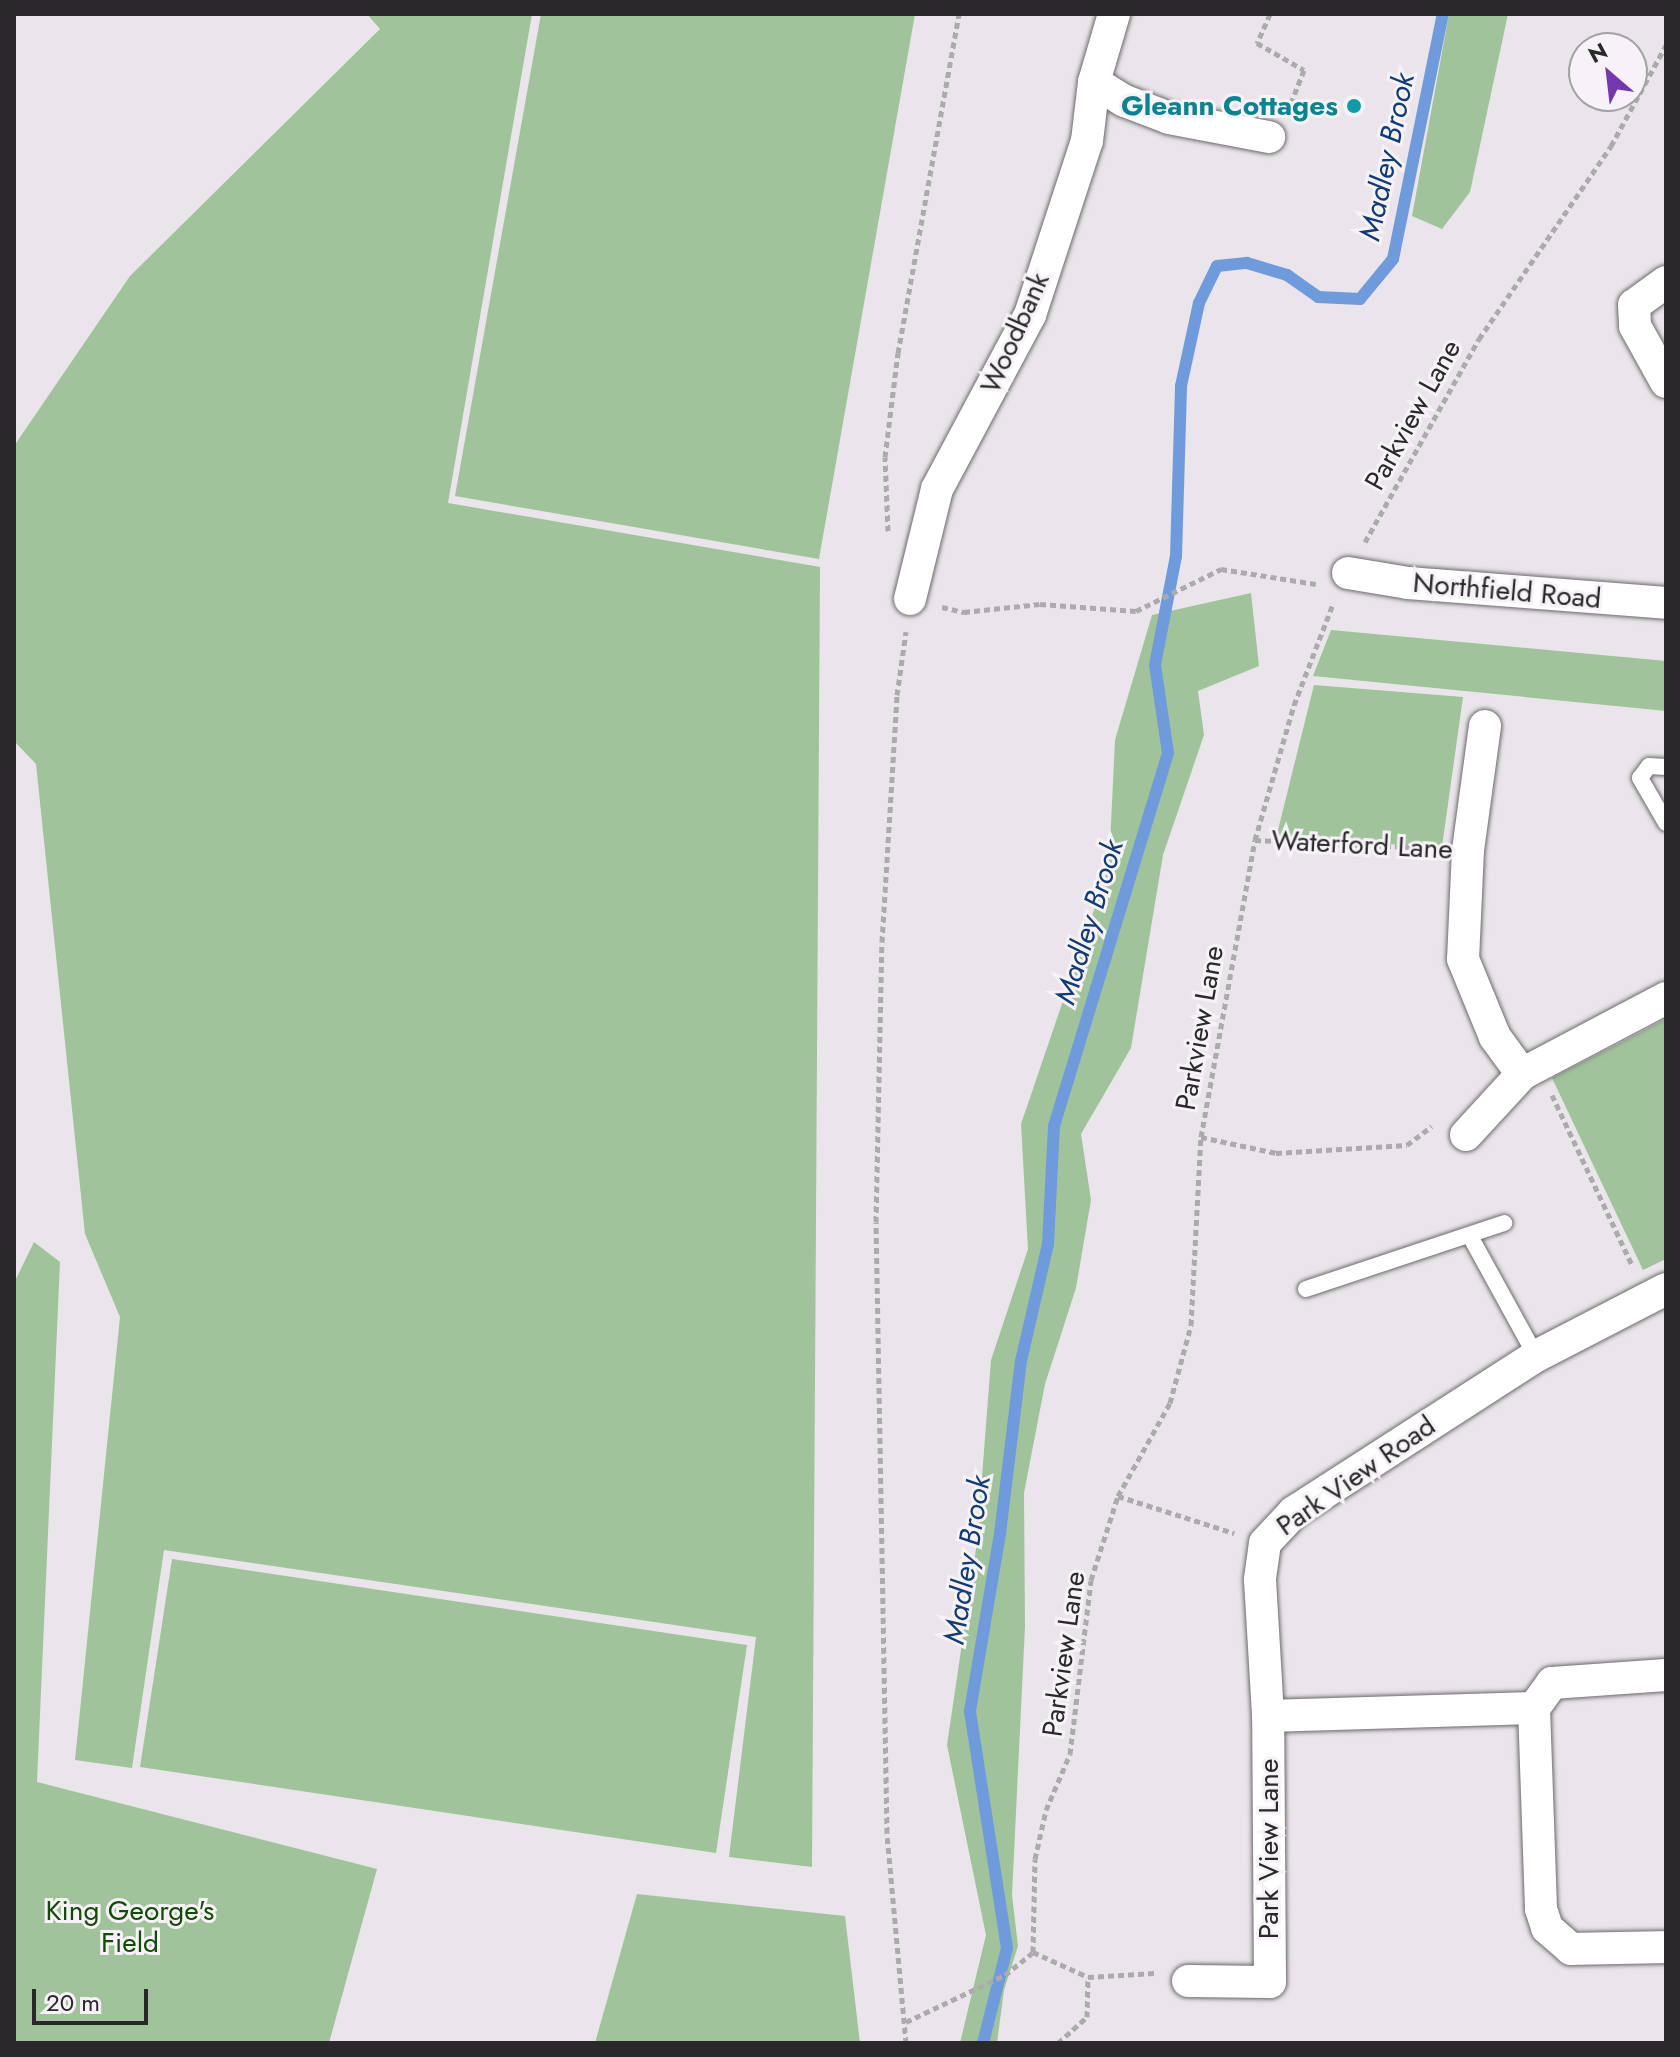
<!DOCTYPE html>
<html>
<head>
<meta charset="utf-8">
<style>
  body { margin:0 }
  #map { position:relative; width:1680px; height:2057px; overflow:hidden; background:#e9e5ea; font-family:Jost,sans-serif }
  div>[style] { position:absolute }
  .green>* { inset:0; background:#a1c39b }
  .stream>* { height:12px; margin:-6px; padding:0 6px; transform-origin:6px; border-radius:6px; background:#6f9bdc }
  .path>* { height:5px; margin-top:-2.5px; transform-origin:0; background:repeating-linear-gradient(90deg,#adaaae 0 6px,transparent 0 10px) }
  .roads { filter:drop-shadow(0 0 2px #6d696d) drop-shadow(0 0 2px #6d696d) }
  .service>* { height:16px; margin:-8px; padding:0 8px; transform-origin:8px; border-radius:8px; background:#fff }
  .minor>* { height:32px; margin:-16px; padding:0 16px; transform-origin:16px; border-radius:16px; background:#fff }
  .dots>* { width:22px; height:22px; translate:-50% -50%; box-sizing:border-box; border:4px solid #f6f2f7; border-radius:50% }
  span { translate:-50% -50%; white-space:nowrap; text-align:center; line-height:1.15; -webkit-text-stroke:6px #f6f2f7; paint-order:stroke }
  .culture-label { font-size:28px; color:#0d838f; font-weight:700 }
  .right { translate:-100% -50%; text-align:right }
  .street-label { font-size:28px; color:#2a282a }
  .park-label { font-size:28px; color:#134a07 }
  .water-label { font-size:30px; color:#103b75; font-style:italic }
  .frame { position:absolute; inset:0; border:16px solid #2a282a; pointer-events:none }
  .north { position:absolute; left:1568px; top:32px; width:80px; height:80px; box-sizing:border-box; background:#f6f2f7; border:2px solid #a4a1a5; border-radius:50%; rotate:332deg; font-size:22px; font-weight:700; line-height:32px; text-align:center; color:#2a282a }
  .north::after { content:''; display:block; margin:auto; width:28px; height:36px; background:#7338ae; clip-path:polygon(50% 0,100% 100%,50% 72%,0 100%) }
  .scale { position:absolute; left:32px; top:1989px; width:116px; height:36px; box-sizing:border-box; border:4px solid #2a282a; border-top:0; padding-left:10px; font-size:24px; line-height:28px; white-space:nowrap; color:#2a282a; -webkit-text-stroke:6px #f6f2f7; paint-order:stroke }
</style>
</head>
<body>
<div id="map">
  <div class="green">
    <i style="clip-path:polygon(367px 14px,532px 14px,448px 503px,820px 567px,812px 1867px,729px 1857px,756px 1637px,164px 1550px,132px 1768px,75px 1760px,120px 1317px,85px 1234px,36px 764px,14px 741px,14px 446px,130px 276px,380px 29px)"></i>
    <i style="clip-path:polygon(541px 14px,915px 14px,819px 559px,455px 496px)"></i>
    <i style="clip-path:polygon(1449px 14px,1508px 14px,1470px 192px,1442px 229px,1412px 216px)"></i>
    <i style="clip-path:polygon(1251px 593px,1259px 666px,1198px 691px,1204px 735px,1163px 855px,1131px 1048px,1081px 1134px,1091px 1200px,1076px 1288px,1045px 1384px,1024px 1493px,1025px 1626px,1012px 1895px,1018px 1946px,1004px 1990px,997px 2043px,960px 2043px,986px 1935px,947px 1745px,977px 1542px,991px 1360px,1028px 1249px,1021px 1124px,1109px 866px,1115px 740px,1152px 615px)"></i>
    <i style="clip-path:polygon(1331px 630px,1666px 661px,1666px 711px,1313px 676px)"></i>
    <i style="clip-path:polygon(1314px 685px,1463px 697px,1442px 847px,1276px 838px)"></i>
    <i style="clip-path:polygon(1666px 1019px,1666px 1259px,1643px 1270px,1552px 1078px)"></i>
    <i style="clip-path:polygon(34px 1242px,60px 1262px,37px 1782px,377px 1869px,329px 2043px,14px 2043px,14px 1283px)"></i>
    <i style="clip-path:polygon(172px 1559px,747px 1645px,716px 1853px,140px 1767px)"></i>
    <i style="clip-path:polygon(637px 1894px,845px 1916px,860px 2043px,595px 2043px)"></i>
  </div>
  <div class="stream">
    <i style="left:983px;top:2043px;width:98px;rotate:-75.8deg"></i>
    <i style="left:1007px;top:1948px;width:240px;rotate:-98.9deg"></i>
    <i style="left:970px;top:1711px;width:180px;rotate:-80.4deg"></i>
    <i style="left:1000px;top:1534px;width:174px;rotate:-83.1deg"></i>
    <i style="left:1021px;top:1361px;width:120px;rotate:-77deg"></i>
    <i style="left:1048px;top:1244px;width:118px;rotate:-87.1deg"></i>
    <i style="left:1054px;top:1126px;width:390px;rotate:-73deg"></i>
    <i style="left:1168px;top:753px;width:89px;rotate:-98.4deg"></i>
    <i style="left:1155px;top:665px;width:111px;rotate:-79.1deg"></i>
    <i style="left:1176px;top:556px;width:170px;rotate:-88.3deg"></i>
    <i style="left:1181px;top:386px;width:85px;rotate:-77.8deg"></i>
    <i style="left:1199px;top:303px;width:41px;rotate:-64.1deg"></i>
    <i style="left:1217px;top:266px;width:30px;rotate:-6deg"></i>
    <i style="left:1247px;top:263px;width:42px;rotate:16.7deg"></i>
    <i style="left:1287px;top:275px;width:38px;rotate:35deg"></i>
    <i style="left:1318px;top:297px;width:42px;rotate:2.7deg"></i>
    <i style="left:1360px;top:299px;width:52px;rotate:-50.5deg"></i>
    <i style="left:1393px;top:259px;width:250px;rotate:-78.5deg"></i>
  </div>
  <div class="path">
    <i style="left:1270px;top:14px;width:32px;rotate:114deg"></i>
    <i style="left:1257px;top:43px;width:54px;rotate:29.9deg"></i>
    <i style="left:1304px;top:70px;width:41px;rotate:111.5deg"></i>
    <i style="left:888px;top:531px;width:74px;rotate:-92.3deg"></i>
    <i style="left:885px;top:457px;width:105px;rotate:-82.9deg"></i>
    <i style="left:898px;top:353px;width:344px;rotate:-79.8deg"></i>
    <i style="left:1365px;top:542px;width:233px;rotate:-60.7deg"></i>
    <i style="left:1479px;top:339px;width:234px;rotate:-55.6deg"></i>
    <i style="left:1611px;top:146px;width:115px;rotate:-61.4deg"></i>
    <i style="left:942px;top:607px;width:23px;rotate:13deg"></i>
    <i style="left:964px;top:612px;width:76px;rotate:-6deg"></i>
    <i style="left:1040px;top:604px;width:96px;rotate:4.2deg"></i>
    <i style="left:1136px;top:611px;width:95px;rotate:-26.3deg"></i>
    <i style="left:1221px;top:569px;width:96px;rotate:9deg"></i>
    <i style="left:1255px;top:840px;width:179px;rotate:2.6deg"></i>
    <i style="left:1552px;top:1095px;width:190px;rotate:64.8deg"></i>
    <i style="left:1201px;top:1137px;width:77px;rotate:12deg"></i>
    <i style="left:1276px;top:1153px;width:131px;rotate:-3.5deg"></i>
    <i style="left:1407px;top:1145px;width:31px;rotate:-37deg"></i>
    <i style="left:1118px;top:1496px;width:122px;rotate:17.7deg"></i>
    <i style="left:1033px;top:1952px;width:60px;rotate:24.4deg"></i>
    <i style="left:1088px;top:1977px;width:67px;rotate:-3.4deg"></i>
    <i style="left:906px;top:2022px;width:110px;rotate:-25.4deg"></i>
    <i style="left:1005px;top:1975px;width:36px;rotate:-39deg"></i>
    <i style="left:1033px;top:1952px;width:93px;rotate:-88.8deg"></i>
    <i style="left:1035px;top:1859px;width:50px;rotate:-77.3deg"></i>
    <i style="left:1046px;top:1810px;width:61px;rotate:-66.8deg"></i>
    <i style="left:1070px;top:1754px;width:175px;rotate:-83.1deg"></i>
    <i style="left:1091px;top:1580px;width:88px;rotate:-72.2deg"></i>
    <i style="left:1118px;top:1496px;width:107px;rotate:-60.8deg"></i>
    <i style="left:1170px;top:1403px;width:81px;rotate:-74.9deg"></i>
    <i style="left:1191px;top:1325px;width:188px;rotate:-87deg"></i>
    <i style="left:1201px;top:1137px;width:302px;rotate:-79.7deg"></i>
    <i style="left:1255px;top:840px;width:141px;rotate:-73.9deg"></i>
    <i style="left:1294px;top:705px;width:108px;rotate:-68.9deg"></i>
    <i style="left:906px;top:2043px;width:211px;rotate:-95.2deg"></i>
    <i style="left:887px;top:1833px;width:611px;rotate:-91.03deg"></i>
    <i style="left:876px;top:1222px;width:280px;rotate:-88.8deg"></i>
    <i style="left:882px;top:942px;width:247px;rotate:-86.5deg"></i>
    <i style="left:897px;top:695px;width:64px;rotate:-81.9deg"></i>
    <i style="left:1058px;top:2043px;width:39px;rotate:-42deg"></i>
    <i style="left:1087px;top:2017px;width:40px;rotate:-88.6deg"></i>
  </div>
  <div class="roads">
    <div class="service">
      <i style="left:1666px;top:767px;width:17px;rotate:-177deg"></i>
      <i style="left:1649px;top:766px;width:15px;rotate:127deg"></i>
      <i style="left:1640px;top:778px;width:52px;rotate:60deg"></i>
      <i style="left:1470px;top:1236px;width:137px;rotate:61.2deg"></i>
      <i style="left:1306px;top:1289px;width:209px;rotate:-18.4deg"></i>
    </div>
    <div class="minor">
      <i style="left:1094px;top:82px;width:36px;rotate:32deg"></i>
      <i style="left:1125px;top:101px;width:47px;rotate:21.1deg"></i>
      <i style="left:1169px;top:118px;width:102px;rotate:10.8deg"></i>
      <i style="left:1666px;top:282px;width:39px;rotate:144deg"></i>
      <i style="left:1634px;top:305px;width:21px;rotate:87deg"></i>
      <i style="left:1635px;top:326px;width:64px;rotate:61deg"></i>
      <i style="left:1348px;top:573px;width:61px;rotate:9.5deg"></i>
      <i style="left:1408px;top:583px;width:259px;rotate:4.4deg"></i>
      <i style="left:910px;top:599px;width:113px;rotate:-76.2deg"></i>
      <i style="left:937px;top:489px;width:197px;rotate:-61.9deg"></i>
      <i style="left:1030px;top:315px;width:183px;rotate:-71.9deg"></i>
      <i style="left:1087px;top:141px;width:59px;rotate:-83.2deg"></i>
      <i style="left:1094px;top:82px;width:71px;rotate:-73.6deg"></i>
      <i style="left:1485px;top:726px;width:125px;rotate:97.8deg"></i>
      <i style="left:1468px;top:850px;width:109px;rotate:92.6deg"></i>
      <i style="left:1463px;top:959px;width:84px;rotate:67.7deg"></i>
      <i style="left:1495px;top:1037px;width:46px;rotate:53.9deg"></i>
      <i style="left:1466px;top:1135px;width:83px;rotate:-47.4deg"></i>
      <i style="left:1522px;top:1074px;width:163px;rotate:-27.8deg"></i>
      <i style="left:1666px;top:1289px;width:146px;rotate:152.7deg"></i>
      <i style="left:1536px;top:1356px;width:288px;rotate:147.2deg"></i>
      <i style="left:1294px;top:1512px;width:42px;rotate:133.1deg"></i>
      <i style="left:1265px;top:1543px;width:37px;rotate:98deg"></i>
      <i style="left:1260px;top:1580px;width:136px;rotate:86.6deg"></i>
      <i style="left:1268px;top:1716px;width:266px;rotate:-1.7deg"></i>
      <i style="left:1534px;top:1708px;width:31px;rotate:-54deg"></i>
      <i style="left:1552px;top:1683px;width:114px;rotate:-4deg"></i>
      <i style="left:1534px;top:1708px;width:201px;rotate:88deg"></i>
      <i style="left:1541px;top:1909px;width:20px;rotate:72deg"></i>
      <i style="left:1547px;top:1928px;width:32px;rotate:41deg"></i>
      <i style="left:1571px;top:1949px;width:95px;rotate:-1.2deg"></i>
      <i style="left:1188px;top:1981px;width:82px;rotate:0.7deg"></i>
      <i style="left:1270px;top:1982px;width:266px;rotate:-90.4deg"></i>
    </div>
  </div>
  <div class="dots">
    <i style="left:1354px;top:106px;background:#0f9aa8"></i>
  </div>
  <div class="culture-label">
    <span class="right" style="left:1338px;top:106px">Gleann Cottages</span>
  </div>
  <div class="street-label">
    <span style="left:1015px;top:333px;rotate:-66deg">Woodbank</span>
    <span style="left:1413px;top:415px;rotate:-61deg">Parkview Lane</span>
    <span style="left:1507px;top:591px;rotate:5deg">Northfield Road</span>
    <span style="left:1362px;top:845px;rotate:3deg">Waterford Lane</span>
    <span style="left:1200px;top:1028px;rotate:-80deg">Parkview Lane</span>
    <span style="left:1356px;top:1476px;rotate:-35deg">Park View Road</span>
    <span style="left:1064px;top:1654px;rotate:-82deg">Parkview Lane</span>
    <span style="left:1269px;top:1849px;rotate:-90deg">Park View Lane</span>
  </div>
  <div class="park-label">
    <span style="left:130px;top:1927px">King George's<br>Field</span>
  </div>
  <div class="water-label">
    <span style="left:1387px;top:157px;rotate:-78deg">Madley Brook</span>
    <span style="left:1089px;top:922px;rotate:-73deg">Madley Brook</span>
    <span style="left:967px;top:1560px;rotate:-81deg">Madley Brook</span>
  </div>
  <div class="frame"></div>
  <div class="north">N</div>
  <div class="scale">20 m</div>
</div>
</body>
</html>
